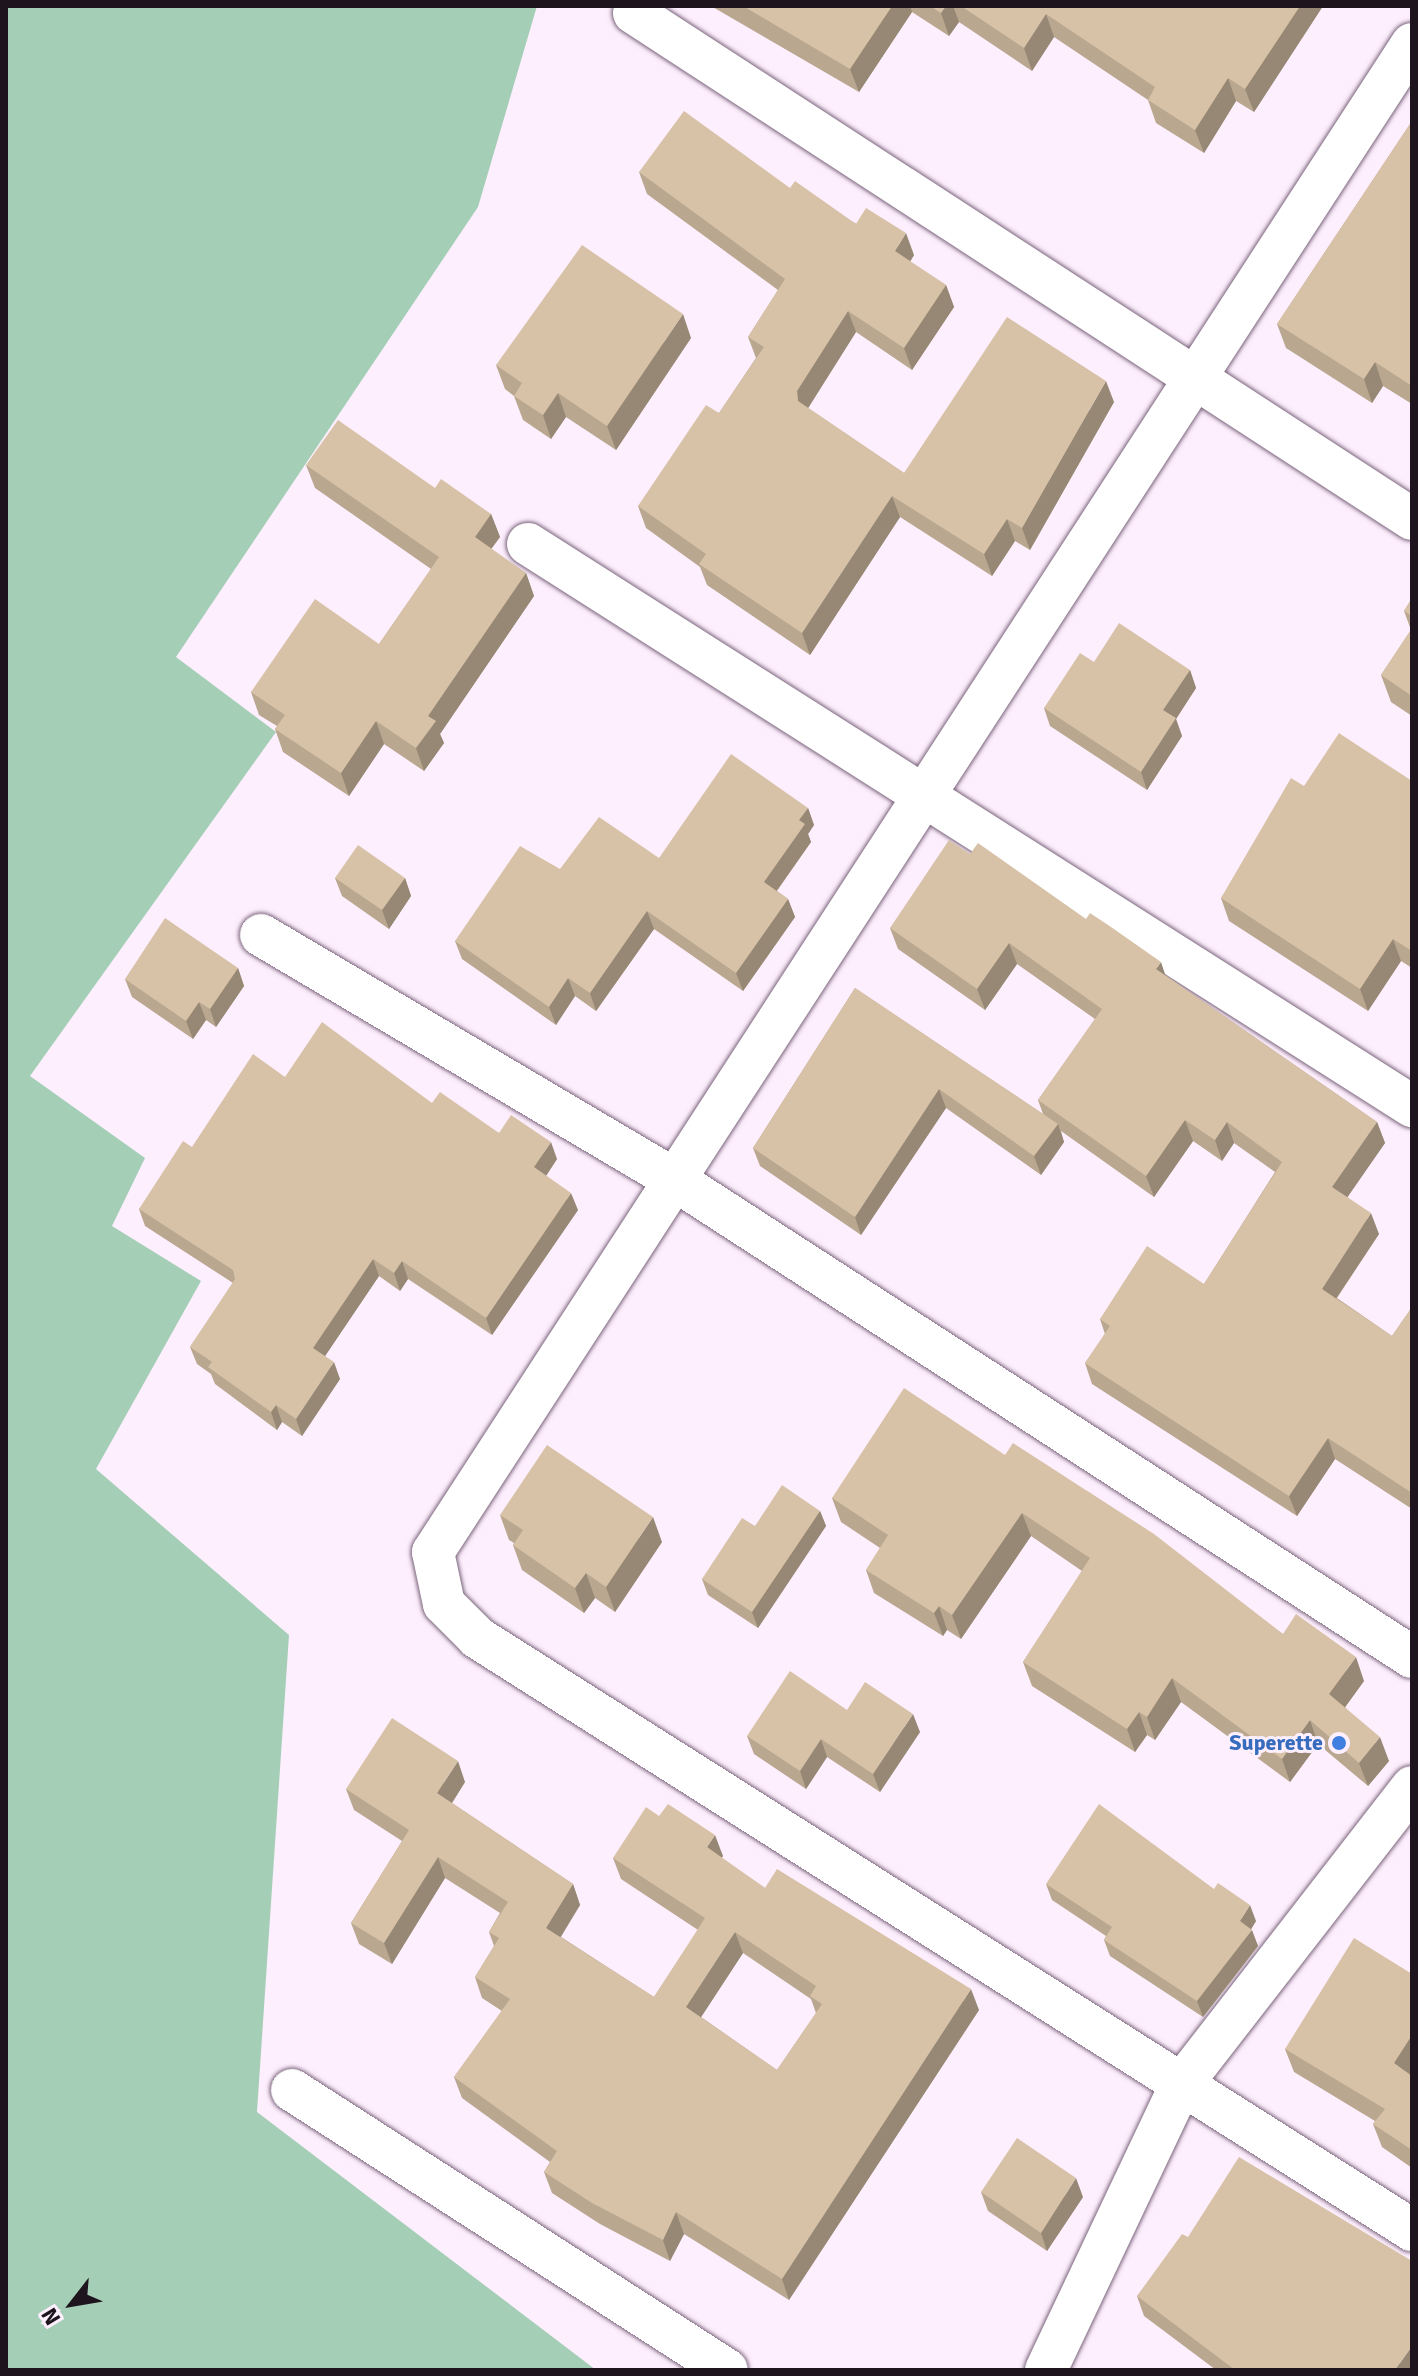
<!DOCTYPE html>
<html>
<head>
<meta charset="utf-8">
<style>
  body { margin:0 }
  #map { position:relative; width:1418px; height:2376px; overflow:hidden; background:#feeffe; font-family:Signika,sans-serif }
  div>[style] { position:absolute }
  .green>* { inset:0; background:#a5ceb7 }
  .roads { filter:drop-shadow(0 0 2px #7a647b) drop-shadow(0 0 2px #7a647b) }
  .minor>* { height:42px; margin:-21px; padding:0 21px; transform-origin:21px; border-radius:21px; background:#fff }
  .wall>* { inset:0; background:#b9a790 }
  .shaded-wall>* { inset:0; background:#968875 }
  .building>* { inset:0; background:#d7c2a7 }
  .dots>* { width:22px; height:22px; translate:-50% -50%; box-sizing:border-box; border:4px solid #feeffe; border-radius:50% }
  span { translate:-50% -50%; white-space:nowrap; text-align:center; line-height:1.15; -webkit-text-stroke:6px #feeffe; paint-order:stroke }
  .shop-label { font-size:22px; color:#366cbe; font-weight:700 }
  .right { translate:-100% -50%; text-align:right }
  .frame { position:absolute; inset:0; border:8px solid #1d141d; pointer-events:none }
  .north { position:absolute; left:32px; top:2264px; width:80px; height:80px; -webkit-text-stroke:6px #feeffe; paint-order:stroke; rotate:239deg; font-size:22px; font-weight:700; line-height:32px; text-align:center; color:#1d141d }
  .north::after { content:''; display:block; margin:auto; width:28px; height:36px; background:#1d141d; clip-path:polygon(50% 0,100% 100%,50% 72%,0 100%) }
</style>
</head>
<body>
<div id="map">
  <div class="green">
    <i style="clip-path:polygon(6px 6px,537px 6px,478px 207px,176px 657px,276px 732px,30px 1076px,145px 1158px,112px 1226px,201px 1281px,96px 1469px,289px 1635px,257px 2112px,596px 2370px,6px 2370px)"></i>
  </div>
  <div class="roads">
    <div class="minor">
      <i style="left:634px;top:13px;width:928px;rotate:33.04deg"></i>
      <i style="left:1412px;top:44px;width:1798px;rotate:122.99deg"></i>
      <i style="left:433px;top:1552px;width:53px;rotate:78.1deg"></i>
      <i style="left:444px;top:1604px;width:48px;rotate:45deg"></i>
      <i style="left:478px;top:1638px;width:1106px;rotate:32.37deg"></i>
      <i style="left:528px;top:544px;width:1048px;rotate:32.45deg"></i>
      <i style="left:261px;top:935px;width:485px;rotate:30.6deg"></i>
      <i style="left:678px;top:1182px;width:874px;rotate:32.91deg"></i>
      <i style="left:292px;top:2090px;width:517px;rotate:32.77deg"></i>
      <i style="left:1046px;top:2370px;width:315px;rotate:-64.7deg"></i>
      <i style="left:1181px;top:2085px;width:377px;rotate:-52.2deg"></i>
    </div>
  </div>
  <div class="wall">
    <i style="clip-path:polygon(711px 6px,1323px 6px,1254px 112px,1236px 101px,1204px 153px,1156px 123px,1148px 100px,1054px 37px,1032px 71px,959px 22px,949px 36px,912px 12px,859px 92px)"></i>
    <i style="clip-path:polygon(1412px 121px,1412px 404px,1383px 386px,1372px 403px,1286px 348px,1277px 324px)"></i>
    <i style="clip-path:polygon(639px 172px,790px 188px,914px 255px,910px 262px,946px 285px,954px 307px,912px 370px,856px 332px,808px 408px,904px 473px,1114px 402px,1030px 550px,1015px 541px,992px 576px,900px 517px,810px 655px,707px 585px,700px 567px,646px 528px,638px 506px,719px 413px,756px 358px,748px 337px,778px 290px,647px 194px)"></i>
    <i style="clip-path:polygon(691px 338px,616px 450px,566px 417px,551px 439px,523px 420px,514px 396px,505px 389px,496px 365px)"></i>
    <i style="clip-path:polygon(306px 465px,435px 488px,491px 514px,500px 537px,491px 549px,526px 573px,534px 596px,440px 734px,444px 743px,424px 771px,384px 744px,349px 796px,283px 752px,275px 729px,277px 726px,259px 715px,251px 692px,379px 644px,431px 569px,315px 488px)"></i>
    <i style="clip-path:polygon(1412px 598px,1412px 716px,1391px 702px,1381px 675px,1411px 630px,1404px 611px)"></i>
    <i style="clip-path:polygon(1094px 662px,1190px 670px,1196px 688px,1176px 719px,1182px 736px,1147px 790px,1050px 726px,1044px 708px)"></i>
    <i style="clip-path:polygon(1412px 781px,1412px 968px,1401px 961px,1368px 1011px,1229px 921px,1221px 898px,1304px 786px)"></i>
    <i style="clip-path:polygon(808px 808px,814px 825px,808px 834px,811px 842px,777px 891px,788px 899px,795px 917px,743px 991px,654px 929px,596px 1011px,575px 996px,556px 1025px,462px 959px,455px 941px,560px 869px,659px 858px)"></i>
    <i style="clip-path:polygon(970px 854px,1165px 975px,1377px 1122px,1385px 1143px,1347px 1197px,1379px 1234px,1337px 1298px,1392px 1336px,1412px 1307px,1412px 1509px,1335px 1459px,1297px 1516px,1092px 1384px,1085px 1363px,1105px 1334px,1100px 1319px,1204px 1284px,1275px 1172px,1234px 1143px,1222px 1161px,1193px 1141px,1154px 1197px,1061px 1131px,1064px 1142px,1041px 1175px,946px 1108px,861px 1235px,760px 1166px,753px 1148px,855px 988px,1043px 1114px,1038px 1100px,1095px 1019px,1017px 964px,985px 1010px,898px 949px,890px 928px)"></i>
    <i style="clip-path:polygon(335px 878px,405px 878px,411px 896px,389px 929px,342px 896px)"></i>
    <i style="clip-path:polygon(238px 968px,244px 986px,216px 1027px,206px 1020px,193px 1039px,132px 997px,125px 979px)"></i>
    <i style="clip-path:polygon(285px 1077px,432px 1103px,499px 1133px,557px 1159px,546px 1176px,578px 1210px,492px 1335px,408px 1279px,400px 1291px,379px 1276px,325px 1356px,340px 1379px,302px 1436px,282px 1422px,277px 1430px,215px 1384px,211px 1374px,197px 1364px,190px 1347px,233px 1283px,145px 1226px,139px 1209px)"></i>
    <i style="clip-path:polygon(1005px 1455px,1283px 1634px,1364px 1681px,1345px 1707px,1389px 1761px,1368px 1786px,1318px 1744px,1290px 1782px,1181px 1702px,1155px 1740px,1147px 1735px,1135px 1752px,1032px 1686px,1023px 1662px,1082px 1571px,1031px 1536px,961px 1639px,947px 1630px,943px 1636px,874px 1593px,866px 1570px,880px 1548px,841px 1522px,832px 1498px)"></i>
    <i style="clip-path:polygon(820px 1511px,826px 1526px,758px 1628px,708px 1595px,702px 1579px,755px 1526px)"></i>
    <i style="clip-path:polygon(500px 1515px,662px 1542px,615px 1612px,595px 1598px,584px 1613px,522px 1570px,513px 1545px,514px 1543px,509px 1540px)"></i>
    <i style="clip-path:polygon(847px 1710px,920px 1732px,880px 1792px,827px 1757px,806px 1789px,754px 1754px,747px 1736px)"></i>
    <i style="clip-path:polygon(evenodd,465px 1782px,452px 1803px,573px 1884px,580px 1905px,561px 1937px,654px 1997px,698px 1930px,621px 1879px,613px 1858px,659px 1816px,723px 1856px,721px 1858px,765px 1888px,979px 2010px,789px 2300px,684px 2234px,670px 2261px,600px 2224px,552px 2193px,544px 2172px,550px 2162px,462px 2098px,454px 2077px,502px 2011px,482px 1998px,475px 1977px,494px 1946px,489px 1932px,500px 1913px,445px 1878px,392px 1964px,359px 1944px,351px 1923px,402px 1841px,354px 1810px,346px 1789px,465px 1782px,743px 1953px,811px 1999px,816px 2013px,777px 2070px,701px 2017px,743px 1953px)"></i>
    <i style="clip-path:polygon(1046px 1884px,1256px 1921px,1251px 1929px,1258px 1946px,1203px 2017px,1110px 1956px,1104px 1940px,1106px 1936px,1052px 1900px)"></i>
    <i style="clip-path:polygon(1412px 1974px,1412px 2072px,1410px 2075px,1412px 2076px,1412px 2168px,1382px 2147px,1373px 2124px,1375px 2121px,1294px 2072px,1285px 2049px)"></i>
    <i style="clip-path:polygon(981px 2192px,1083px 2197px,1047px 2251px,988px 2211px)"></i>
    <i style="clip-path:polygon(1188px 2237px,1412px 2370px,1216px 2370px,1144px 2316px,1137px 2296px)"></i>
  </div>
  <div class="shaded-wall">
    <i style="clip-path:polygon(892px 6px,910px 6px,912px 12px,859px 92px,850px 69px)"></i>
    <i style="clip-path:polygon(946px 6px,953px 6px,959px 22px,949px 36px,941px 13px)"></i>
    <i style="clip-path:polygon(1300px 6px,1323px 6px,1254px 112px,1245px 89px)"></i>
    <i style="clip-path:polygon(1046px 14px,1054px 37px,1032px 71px,1024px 48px)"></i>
    <i style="clip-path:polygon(1228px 78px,1236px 101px,1204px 153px,1195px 130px)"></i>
    <i style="clip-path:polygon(906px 233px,914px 255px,903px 273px,895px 251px)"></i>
    <i style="clip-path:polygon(946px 285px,954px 307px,912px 370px,904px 348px)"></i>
    <i style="clip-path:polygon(848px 311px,856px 332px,805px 413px,798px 401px,797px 391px)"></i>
    <i style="clip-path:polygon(683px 314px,691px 338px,616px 450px,607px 426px)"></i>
    <i style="clip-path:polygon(1375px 362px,1383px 386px,1372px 403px,1364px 379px)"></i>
    <i style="clip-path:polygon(1106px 381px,1114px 402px,1030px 550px,1022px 528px)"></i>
    <i style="clip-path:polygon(558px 393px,566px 417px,551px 439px,543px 415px)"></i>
    <i style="clip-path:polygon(892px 496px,900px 517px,810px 655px,802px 633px)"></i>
    <i style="clip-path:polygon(491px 514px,500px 537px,483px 560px,475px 537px)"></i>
    <i style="clip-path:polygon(1007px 519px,1015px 541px,992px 576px,984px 554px)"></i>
    <i style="clip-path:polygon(526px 573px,534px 596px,440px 734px,444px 743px,424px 771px,416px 748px,428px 716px)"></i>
    <i style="clip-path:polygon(1190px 670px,1196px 688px,1176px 719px,1182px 736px,1147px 790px,1141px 772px,1163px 710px)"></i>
    <i style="clip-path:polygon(376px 721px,384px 744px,349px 796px,341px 773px)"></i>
    <i style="clip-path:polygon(808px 808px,814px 825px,808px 834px,811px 842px,770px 900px,764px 882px,799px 820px)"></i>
    <i style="clip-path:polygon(405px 878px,411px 896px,389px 929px,382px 910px)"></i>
    <i style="clip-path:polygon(788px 899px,795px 917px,743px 991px,736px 973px)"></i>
    <i style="clip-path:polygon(647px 911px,654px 929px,596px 1011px,590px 993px)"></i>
    <i style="clip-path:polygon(1393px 939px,1401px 961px,1368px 1011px,1360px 989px)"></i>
    <i style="clip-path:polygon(1009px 943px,1017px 964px,985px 1010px,977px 989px)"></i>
    <i style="clip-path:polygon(1161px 962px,1168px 983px,1156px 969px)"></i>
    <i style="clip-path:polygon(238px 968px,244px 986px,216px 1027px,210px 1009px)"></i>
    <i style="clip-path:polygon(568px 978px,575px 996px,556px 1025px,549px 1007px)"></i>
    <i style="clip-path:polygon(199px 1002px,206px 1020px,193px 1039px,186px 1021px)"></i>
    <i style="clip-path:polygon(939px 1089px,946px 1108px,861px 1235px,855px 1217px)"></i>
    <i style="clip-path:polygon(1185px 1120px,1193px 1141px,1154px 1197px,1146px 1176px)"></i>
    <i style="clip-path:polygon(1227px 1122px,1234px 1143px,1222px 1161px,1215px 1140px)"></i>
    <i style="clip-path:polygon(1377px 1122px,1385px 1143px,1340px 1208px,1332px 1187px)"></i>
    <i style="clip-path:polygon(1058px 1124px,1064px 1142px,1041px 1175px,1034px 1156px)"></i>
    <i style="clip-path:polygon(551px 1142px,557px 1159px,540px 1185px,534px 1167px)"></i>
    <i style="clip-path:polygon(571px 1193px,578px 1210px,492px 1335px,486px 1318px)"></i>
    <i style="clip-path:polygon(1371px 1213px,1379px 1234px,1329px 1309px,1322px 1289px)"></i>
    <i style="clip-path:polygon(373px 1259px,379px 1276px,319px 1365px,313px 1348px)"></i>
    <i style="clip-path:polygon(402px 1261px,408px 1279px,400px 1291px,394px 1273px)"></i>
    <i style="clip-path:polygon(334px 1362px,340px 1379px,302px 1436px,296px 1419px)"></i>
    <i style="clip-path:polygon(276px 1405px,282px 1422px,277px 1430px,271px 1412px)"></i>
    <i style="clip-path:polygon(1328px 1438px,1335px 1459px,1297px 1516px,1289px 1496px)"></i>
    <i style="clip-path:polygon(820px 1511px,826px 1526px,758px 1628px,752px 1612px)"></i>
    <i style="clip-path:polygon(1022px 1513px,1031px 1536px,961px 1639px,952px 1615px)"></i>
    <i style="clip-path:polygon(653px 1517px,662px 1542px,615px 1612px,606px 1587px)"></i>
    <i style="clip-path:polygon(586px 1573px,595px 1598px,584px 1613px,575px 1588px)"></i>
    <i style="clip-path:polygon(939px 1606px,947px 1630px,943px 1636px,934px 1613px)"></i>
    <i style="clip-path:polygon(1356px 1657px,1364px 1681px,1338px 1717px,1329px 1694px)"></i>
    <i style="clip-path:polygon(1172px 1678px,1181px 1702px,1155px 1740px,1147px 1717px)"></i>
    <i style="clip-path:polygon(1139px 1712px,1147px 1735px,1135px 1752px,1127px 1729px)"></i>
    <i style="clip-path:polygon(913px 1714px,920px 1732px,880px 1792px,873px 1774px)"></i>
    <i style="clip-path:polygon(1310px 1720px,1318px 1744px,1290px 1782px,1282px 1759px)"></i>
    <i style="clip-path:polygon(1380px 1737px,1389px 1761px,1368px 1786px,1359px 1763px)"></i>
    <i style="clip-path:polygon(821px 1739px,827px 1757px,806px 1789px,800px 1771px)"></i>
    <i style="clip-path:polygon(458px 1761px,465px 1782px,445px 1814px,437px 1793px)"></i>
    <i style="clip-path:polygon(715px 1835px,723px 1856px,714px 1868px,707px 1847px)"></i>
    <i style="clip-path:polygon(438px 1857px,445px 1878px,392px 1964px,384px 1943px)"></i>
    <i style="clip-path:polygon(573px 1884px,580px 1905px,553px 1949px,546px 1928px)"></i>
    <i style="clip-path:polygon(1250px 1905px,1256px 1921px,1247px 1936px,1252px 1930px,1258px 1946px,1203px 2017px,1197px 2001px,1240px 1921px)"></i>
    <i style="clip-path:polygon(735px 1932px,743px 1953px,694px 2028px,686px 2007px)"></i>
    <i style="clip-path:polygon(971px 1989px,979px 2010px,789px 2300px,782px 2279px)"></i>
    <i style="clip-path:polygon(1412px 2035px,1412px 2072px,1403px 2086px,1394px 2063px)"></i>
    <i style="clip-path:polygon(1076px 2178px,1083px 2197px,1047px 2251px,1041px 2233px)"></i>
    <i style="clip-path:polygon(676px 2212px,684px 2234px,670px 2261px,663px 2240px)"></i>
    <i style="clip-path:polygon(1412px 2346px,1412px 2370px,1395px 2370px)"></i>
  </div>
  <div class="building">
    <i style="clip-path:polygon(743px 6px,892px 6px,850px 69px)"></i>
    <i style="clip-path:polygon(930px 6px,946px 6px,941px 13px)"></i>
    <i style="clip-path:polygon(961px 6px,1300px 6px,1245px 89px,1228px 78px,1195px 130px,1148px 100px,1155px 87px,1046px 14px,1024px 48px)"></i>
    <i style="clip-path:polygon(684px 111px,790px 188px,795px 181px,856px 224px,866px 208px,906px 233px,895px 251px,946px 285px,904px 348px,848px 311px,797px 391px,798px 401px,904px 473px,1007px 317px,1106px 381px,1022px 528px,1007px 519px,984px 554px,892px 496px,802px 633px,699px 564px,706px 554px,638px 506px,706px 405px,719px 413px,764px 347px,748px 337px,785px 279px,639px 172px)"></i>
    <i style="clip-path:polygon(1412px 121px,1412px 386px,1375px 362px,1364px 379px,1277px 324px)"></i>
    <i style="clip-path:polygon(582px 245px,683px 314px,607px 426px,558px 393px,543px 415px,514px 396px,522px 383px,496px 365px)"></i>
    <i style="clip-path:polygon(338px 420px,435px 488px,441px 479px,491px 514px,475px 537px,526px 573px,428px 716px,436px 721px,416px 748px,376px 721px,341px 773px,275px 729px,285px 715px,251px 692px,315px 599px,379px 644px,439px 557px,306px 465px)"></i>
    <i style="clip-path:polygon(1412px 598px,1412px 616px,1404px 611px)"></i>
    <i style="clip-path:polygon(1119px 623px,1190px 670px,1163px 710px,1176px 718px,1141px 772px,1044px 708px,1080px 653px,1094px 662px)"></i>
    <i style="clip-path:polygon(1412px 628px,1412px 696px,1381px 675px)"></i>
    <i style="clip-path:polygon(1339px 733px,1412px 781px,1412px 951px,1393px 939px,1360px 989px,1221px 898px,1291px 778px,1304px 786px)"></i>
    <i style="clip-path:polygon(731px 754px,808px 808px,799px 820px,805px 824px,764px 882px,788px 899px,736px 973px,647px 911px,590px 993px,568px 978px,549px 1007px,455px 941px,520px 846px,560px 869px,599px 817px,659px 858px)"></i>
    <i style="clip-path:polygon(949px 840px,970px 854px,978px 843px,1086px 919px,1090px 913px,1111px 927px,1161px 962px,1156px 969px,1377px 1122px,1332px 1187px,1371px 1213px,1322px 1289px,1392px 1336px,1412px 1307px,1412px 1493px,1328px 1438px,1289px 1496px,1085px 1363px,1110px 1326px,1100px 1319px,1147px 1246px,1204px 1284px,1282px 1162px,1227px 1122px,1215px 1140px,1185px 1120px,1146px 1176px,1038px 1100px,1102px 1009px,1009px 943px,977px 989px,890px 928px)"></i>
    <i style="clip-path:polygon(358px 845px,405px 878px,382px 910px,335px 878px)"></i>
    <i style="clip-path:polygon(165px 918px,238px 968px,210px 1009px,199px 1002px,186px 1021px,125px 979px)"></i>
    <i style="clip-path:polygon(855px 988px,1058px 1124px,1034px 1156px,939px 1089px,855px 1217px,753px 1148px)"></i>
    <i style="clip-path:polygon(322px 1022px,432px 1103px,440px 1092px,499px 1133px,511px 1115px,551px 1142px,534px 1167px,571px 1193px,486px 1318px,402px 1261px,394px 1273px,373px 1259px,313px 1348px,334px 1362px,296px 1419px,276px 1405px,271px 1412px,208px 1367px,212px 1362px,190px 1347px,235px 1279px,233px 1270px,139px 1209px,183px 1141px,192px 1147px,253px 1054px,285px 1077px)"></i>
    <i style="clip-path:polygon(904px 1388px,1005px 1455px,1013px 1443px,1154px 1534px,1283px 1634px,1296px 1614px,1356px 1657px,1329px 1694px,1380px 1737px,1359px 1763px,1310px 1720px,1282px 1759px,1172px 1678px,1147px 1717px,1139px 1712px,1127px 1729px,1023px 1662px,1090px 1558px,1022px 1513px,952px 1615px,939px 1606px,934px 1613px,866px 1570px,888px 1535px,832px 1498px)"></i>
    <i style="clip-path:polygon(547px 1445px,653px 1517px,606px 1587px,586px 1573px,575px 1588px,513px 1545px,523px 1530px,500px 1515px)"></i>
    <i style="clip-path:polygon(782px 1485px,820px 1511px,752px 1612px,702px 1579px,742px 1518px,755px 1526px)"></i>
    <i style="clip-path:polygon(790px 1671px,847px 1710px,865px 1682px,913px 1714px,873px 1774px,821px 1739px,800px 1771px,747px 1736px)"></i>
    <i style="clip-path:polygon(evenodd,392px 1718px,458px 1761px,437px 1793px,573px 1884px,546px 1928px,654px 1997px,705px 1918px,613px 1858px,646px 1807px,659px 1816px,668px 1804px,715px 1835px,707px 1847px,765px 1888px,777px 1869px,971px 1989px,782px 2279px,676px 2212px,663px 2240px,592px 2203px,544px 2172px,557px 2151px,454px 2077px,510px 1999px,475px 1977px,499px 1938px,489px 1932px,508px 1902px,438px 1857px,384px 1943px,351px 1923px,409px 1830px,346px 1789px,392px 1718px,735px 1932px,816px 1986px,810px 1996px,822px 2004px,777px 2070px,686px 2007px,735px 1932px)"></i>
    <i style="clip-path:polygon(1099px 1804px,1214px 1889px,1218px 1883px,1250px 1905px,1240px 1921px,1252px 1930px,1197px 2001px,1104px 1940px,1112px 1927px,1046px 1884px)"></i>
    <i style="clip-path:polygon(1354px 1938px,1412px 1974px,1412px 2035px,1394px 2063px,1412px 2076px,1412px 2150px,1373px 2124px,1385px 2109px,1285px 2049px)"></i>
    <i style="clip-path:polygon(1017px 2138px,1076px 2178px,1041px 2233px,981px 2192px)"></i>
    <i style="clip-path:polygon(1239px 2157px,1412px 2261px,1412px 2346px,1395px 2370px,1235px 2370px,1137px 2296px,1182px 2234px,1188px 2237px)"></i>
  </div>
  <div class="dots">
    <i style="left:1339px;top:1743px;background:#3f7fe0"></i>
  </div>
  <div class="shop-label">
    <span class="right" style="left:1323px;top:1743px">Superette</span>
  </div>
  <div class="frame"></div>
  <div class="north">N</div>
</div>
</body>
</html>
